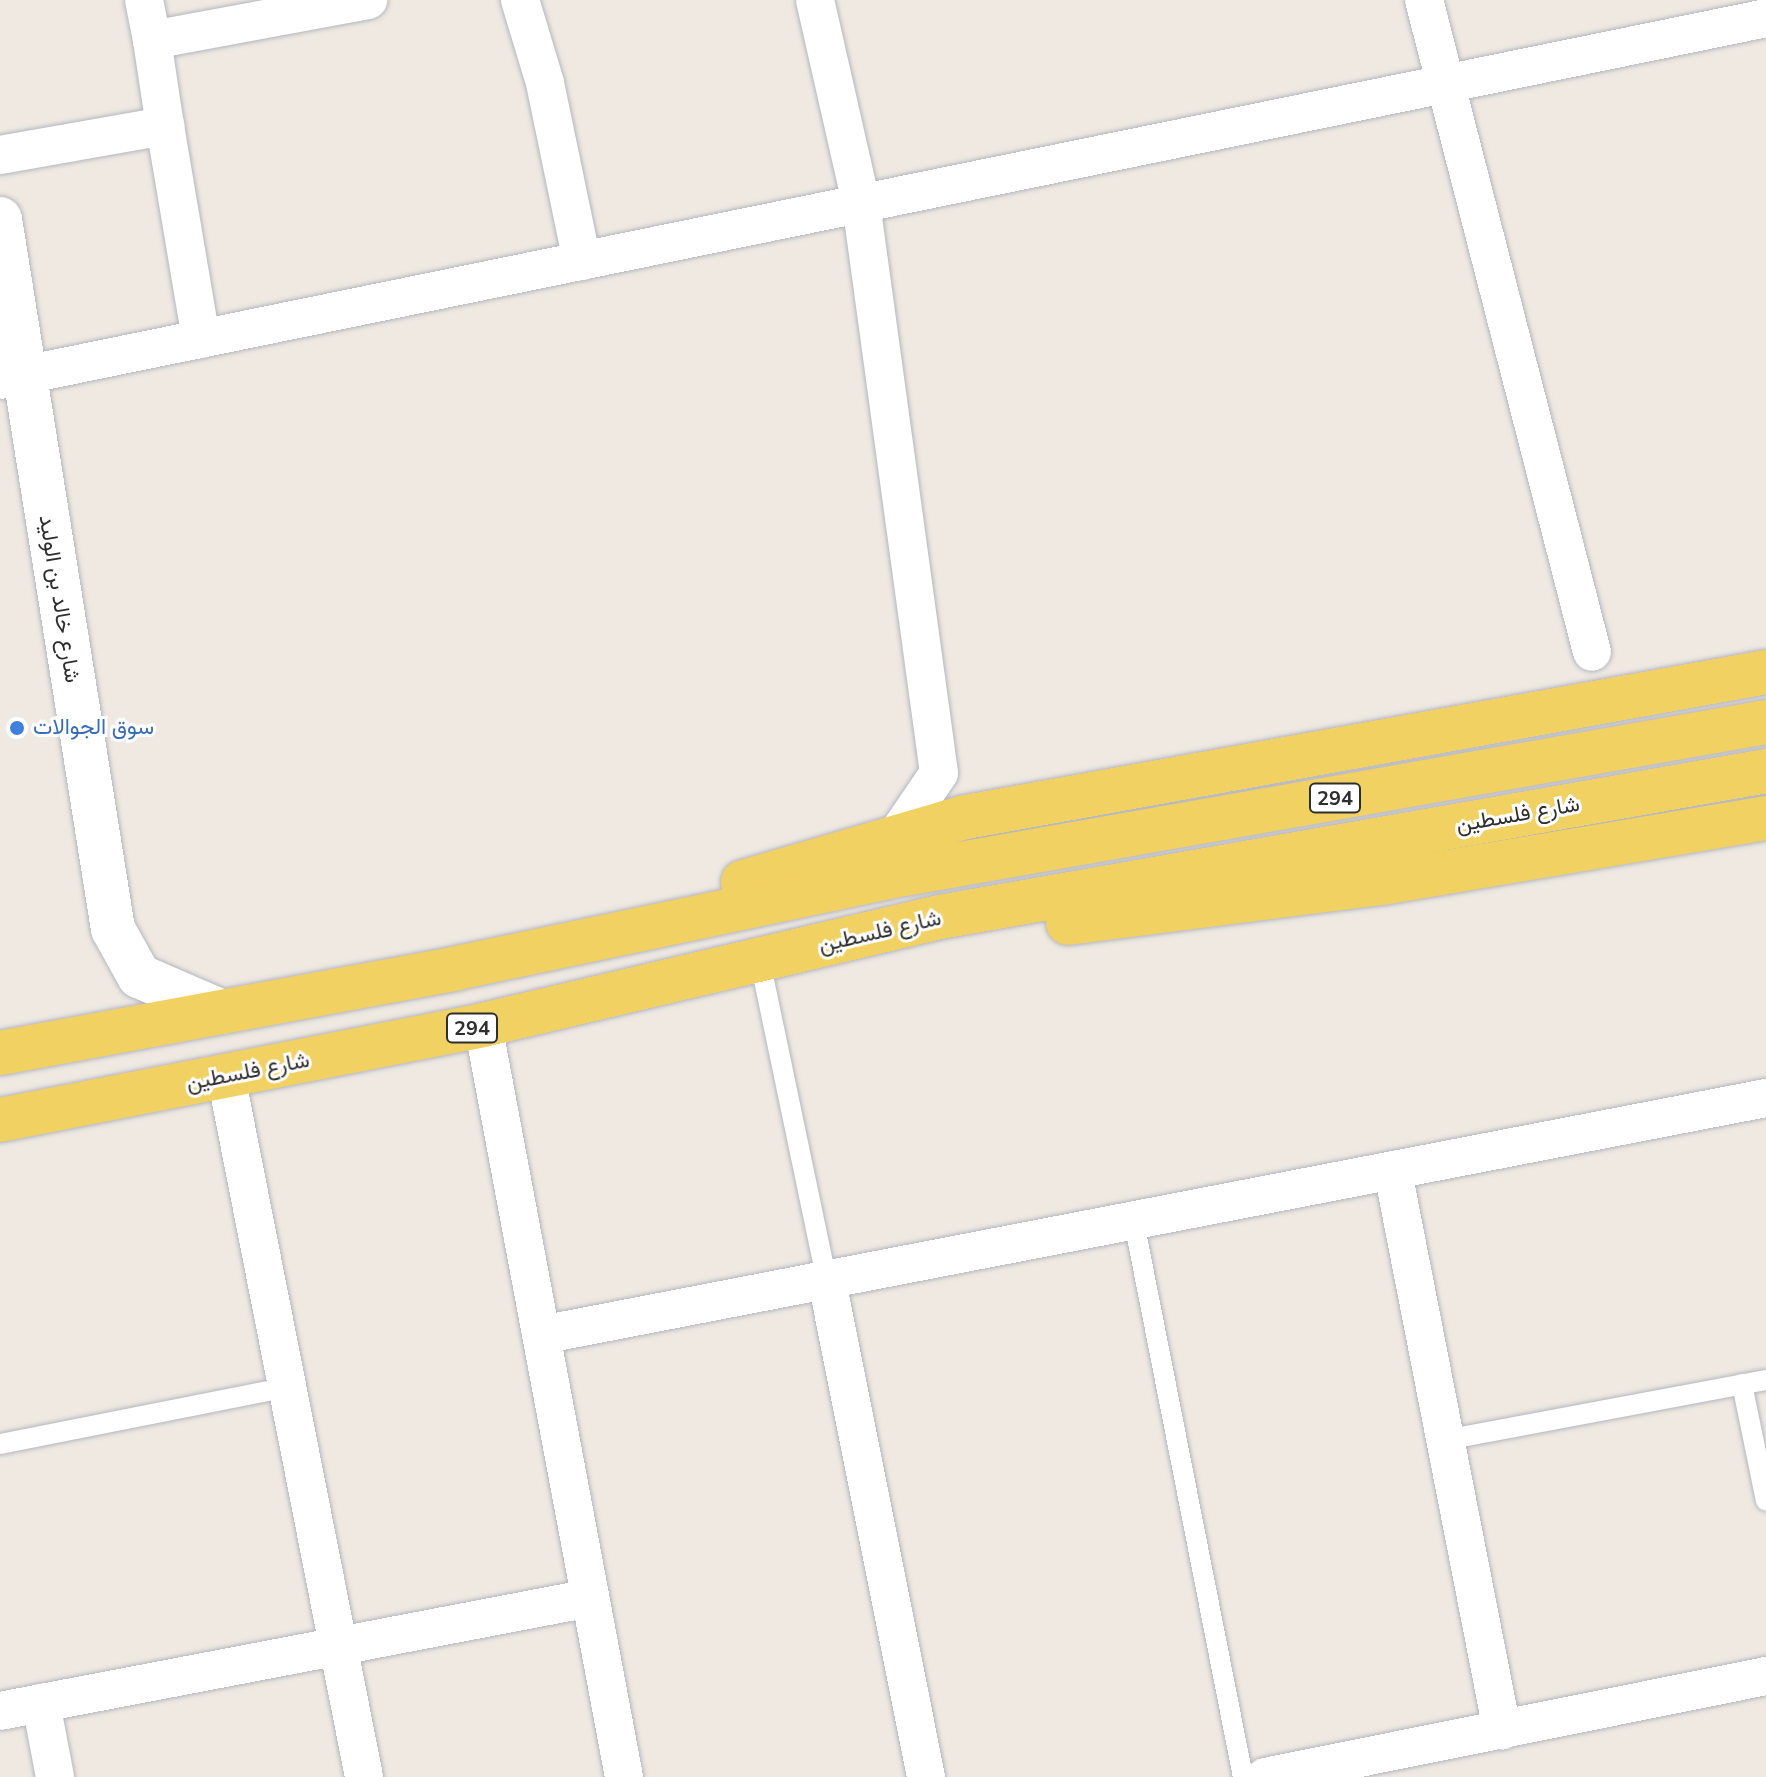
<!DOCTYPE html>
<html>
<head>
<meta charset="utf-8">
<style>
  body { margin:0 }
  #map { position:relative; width:1766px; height:1777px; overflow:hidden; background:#efe9e1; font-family:"Nunito Sans",Vazirmatn,sans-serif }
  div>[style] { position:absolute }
  .roads { filter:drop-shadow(0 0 2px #b4b7c1) drop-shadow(0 0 2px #b4b7c1) }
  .service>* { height:20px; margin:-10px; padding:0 10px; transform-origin:10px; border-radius:10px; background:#fff }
  .minor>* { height:38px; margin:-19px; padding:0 19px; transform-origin:19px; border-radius:19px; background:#fff }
  .secondary>* { height:44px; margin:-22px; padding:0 22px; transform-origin:22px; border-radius:22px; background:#fff }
  .primary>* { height:44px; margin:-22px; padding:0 22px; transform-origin:22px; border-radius:22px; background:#f2d163 }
  .dots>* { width:22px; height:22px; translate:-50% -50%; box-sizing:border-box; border:4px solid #fff; border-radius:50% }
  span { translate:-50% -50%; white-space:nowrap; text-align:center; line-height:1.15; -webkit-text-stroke:6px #fff; paint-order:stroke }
  .shield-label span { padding:2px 6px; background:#fff; border:2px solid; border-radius:6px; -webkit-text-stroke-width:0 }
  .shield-label { font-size:20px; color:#2e2e2e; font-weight:700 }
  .street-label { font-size:22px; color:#2e2e2e }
  .shop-label { font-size:22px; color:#366cbe }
  .left { translate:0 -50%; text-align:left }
</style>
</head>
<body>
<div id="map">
  <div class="roads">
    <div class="service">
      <i style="left:760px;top:961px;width:327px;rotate:78.2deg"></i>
      <i style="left:1134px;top:1222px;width:566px;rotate:78.89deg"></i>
      <i style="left:1742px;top:1384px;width:119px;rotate:78.4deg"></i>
      <i style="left:1445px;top:1440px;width:327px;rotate:-10.6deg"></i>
      <i style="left:0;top:1444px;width:294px;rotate:-11.2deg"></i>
    </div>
    <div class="minor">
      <i style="left:144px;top:0;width:41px;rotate:78.7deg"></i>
      <i style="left:520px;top:0;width:87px;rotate:73.2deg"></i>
      <i style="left:545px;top:83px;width:182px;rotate:78.3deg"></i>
      <i style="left:815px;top:0;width:208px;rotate:77.2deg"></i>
      <i style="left:861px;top:203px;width:575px;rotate:82.21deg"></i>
      <i style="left:939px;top:773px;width:76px;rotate:124.3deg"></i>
      <i style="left:1424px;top:0;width:673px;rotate:75.55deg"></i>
      <i style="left:165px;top:126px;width:216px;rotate:80.4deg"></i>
      <i style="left:0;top:155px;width:168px;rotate:-10deg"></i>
      <i style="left:165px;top:126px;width:87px;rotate:-98.6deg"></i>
      <i style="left:152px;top:40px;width:220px;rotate:-10.5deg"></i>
      <i style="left:0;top:380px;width:1803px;rotate:-11.58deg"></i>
      <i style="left:483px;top:1025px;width:765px;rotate:79.38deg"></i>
      <i style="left:226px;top:1076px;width:714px;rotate:78.86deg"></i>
      <i style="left:1393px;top:1172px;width:569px;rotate:78.95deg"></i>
      <i style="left:827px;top:1281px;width:506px;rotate:78.71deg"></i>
      <i style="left:541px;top:1335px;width:1248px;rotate:-10.95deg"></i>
      <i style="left:41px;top:1703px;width:75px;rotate:79.3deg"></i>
      <i style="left:0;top:1711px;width:601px;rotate:-10.84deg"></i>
      <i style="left:1265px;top:1777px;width:511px;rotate:-11.4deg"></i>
    </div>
    <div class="secondary">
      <i style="left:0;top:219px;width:719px;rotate:80.96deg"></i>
      <i style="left:113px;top:929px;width:54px;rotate:61deg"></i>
      <i style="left:139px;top:976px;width:90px;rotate:23.4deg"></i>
    </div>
    <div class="primary">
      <i style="left:743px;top:882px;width:232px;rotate:-16.3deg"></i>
      <i style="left:966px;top:817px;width:813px;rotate:-10.27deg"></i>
      <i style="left:1068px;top:923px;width:317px;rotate:-7.3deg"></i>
      <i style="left:1382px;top:883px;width:389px;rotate:-9.6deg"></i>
      <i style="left:0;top:1053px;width:465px;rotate:-10.5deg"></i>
      <i style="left:457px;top:968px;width:457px;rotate:-11.9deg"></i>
      <i style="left:904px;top:874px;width:875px;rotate:-10deg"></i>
      <i style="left:0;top:1120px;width:492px;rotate:-11.1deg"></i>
      <i style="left:483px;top:1025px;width:470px;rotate:-13.3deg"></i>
      <i style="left:940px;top:917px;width:839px;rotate:-10.02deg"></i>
    </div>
  </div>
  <div class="dots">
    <i style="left:17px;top:728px;background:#3f7fe0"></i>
  </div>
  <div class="shield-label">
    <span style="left:1335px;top:798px">294</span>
    <span style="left:472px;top:1028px">294</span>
  </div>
  <div class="street-label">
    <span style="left:59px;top:599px;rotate:81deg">شارع خالد بن الوليد</span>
    <span style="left:1518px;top:815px;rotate:-10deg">شارع فلسطين</span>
    <span style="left:880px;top:932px;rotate:-13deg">شارع فلسطين</span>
    <span style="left:248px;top:1072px;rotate:-11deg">شارع فلسطين</span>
  </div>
  <div class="shop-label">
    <span class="left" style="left:33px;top:728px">سوق الجوالات</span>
  </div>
</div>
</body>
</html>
